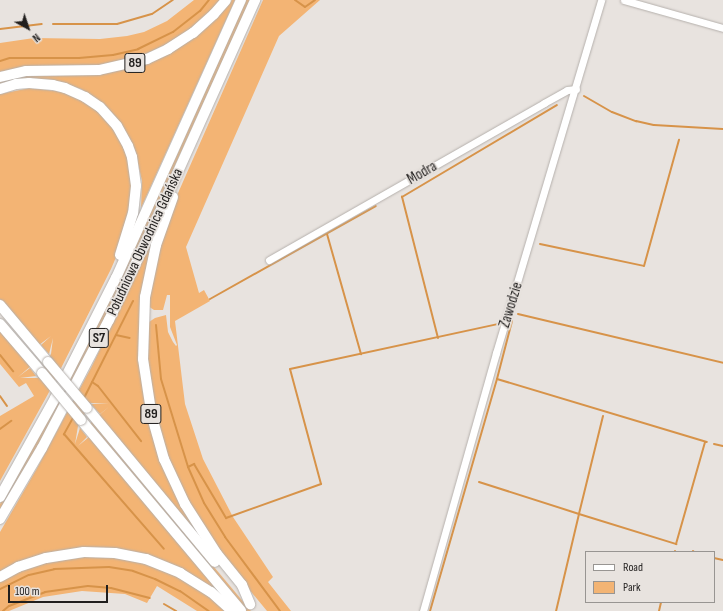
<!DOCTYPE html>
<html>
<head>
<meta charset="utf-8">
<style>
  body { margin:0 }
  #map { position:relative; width:723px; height:611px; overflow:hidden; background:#e8e3df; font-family:"Sofia Sans Condensed",sans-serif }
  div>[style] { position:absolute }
  .green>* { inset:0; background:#f3b474 }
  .stream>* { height:2px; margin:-1px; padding:0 1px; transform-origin:1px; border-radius:1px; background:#d79349 }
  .roads { filter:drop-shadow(0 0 1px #b5b0ac) drop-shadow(0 0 1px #b5b0ac) }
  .minor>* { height:7px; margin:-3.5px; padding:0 3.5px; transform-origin:3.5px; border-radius:3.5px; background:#fff }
  .highway>* { height:10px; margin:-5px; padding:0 5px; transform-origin:5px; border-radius:5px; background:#fff }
  .bridges { filter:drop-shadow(0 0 1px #b5b0ac) drop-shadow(0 0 1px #b5b0ac) }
  .highway-bridge>* { height:10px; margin:-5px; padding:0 5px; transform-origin:5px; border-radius:5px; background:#fff }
  span { translate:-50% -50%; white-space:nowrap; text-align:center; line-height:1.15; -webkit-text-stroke:3.5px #e8e3df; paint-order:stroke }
  .shield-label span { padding:1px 3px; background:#e8e3df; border:1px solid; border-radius:3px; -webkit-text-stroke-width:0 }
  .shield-label { font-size:14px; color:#211f1e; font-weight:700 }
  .street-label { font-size:15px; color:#211f1e }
  .legend { position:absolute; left:585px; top:551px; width:130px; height:52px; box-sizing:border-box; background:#e8e3df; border:1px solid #989592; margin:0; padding:5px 7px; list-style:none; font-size:12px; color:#211f1e }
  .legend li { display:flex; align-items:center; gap:8px; height:20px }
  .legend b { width:20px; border:1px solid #989592 }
  .north { position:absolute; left:8px; top:8px; width:40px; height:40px; -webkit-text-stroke:3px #e8e3df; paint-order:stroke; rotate:140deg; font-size:11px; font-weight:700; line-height:16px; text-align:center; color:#211f1e }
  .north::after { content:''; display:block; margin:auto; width:14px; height:18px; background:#211f1e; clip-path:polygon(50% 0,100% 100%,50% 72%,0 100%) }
  .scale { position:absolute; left:8px; top:585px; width:100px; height:18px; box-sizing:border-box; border:2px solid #211f1e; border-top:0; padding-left:5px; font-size:12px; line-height:14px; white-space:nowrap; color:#211f1e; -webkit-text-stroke:3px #e8e3df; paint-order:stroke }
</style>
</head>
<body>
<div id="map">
  <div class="green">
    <i style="clip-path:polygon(194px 0,221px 0,192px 28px,169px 43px,139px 57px,100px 65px,23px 67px,0 72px,0 43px,34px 38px,100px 39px,127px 36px,144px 32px,167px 21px)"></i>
    <i style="clip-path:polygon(232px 0,235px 0,141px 208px,142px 181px,135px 150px,121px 123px,106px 106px,81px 89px,55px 81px,28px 79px,0 84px,0 81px,27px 76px,102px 74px,148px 63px,219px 14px)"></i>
    <i style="clip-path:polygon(246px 0,250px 0,112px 304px,36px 449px,0 512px,0 504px,33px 447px,177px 155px)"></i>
    <i style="clip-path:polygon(263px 0,320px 0,279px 36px,186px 247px,199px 293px,204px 290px,210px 301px,175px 321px,185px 404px,203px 459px,233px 517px,273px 577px,268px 582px,291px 611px,267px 611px,228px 564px,196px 518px,160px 439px,148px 377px,147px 324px,149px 322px,155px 318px,166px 315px,168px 332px,173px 342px,176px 346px,177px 345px,170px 327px,170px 295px,167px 295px,163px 310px,154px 310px,148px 306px,150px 285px,171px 209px)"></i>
    <i style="clip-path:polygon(30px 88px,64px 92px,88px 103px,104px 116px,116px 132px,129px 160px,133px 191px,117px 255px,111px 269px,48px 394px,0 481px,0 416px,34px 396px,26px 383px,19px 387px,0 364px,0 330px,31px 366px,18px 377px,30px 368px,36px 376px,20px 378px,38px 378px,51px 354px,53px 338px,49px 354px,41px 345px,51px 336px,39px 345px,0 299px,0 94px)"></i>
    <i style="clip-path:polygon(151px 243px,148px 262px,145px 402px,195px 528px,194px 529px,98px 416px,110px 406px,100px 414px,91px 404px,109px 403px,91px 403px,78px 426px,75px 444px,80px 428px,87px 437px,78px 446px,89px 437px,229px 603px,192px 576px,93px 549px,0 573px,0 532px,36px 470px,92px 366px)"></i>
    <i style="clip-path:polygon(92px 422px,251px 611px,246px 611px,89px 424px)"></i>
    <i style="clip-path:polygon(93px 556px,133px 560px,170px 572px,205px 592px,227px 611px,197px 611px,157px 586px,147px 603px,125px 594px,82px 591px,43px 597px,9px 611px,0 611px,0 580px,41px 563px)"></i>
  </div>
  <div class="stream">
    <i style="left:295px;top:0;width:12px;rotate:35deg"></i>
    <i style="left:305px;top:7px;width:12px;rotate:-35deg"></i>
    <i style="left:53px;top:24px;width:64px"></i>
    <i style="left:117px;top:24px;width:36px;rotate:-16deg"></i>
    <i style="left:152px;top:14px;width:25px;rotate:-34deg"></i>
    <i style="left:0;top:29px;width:42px;rotate:-6.8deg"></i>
    <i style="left:0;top:61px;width:10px;rotate:-17deg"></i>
    <i style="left:10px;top:58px;width:69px"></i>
    <i style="left:79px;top:58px;width:34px;rotate:-5deg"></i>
    <i style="left:113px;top:55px;width:26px;rotate:-13deg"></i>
    <i style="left:138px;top:49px;width:39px;rotate:-26deg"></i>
    <i style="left:173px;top:32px;width:34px;rotate:-38deg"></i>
    <i style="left:200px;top:11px;width:14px;rotate:-51deg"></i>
    <i style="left:584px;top:96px;width:32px;rotate:30deg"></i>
    <i style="left:612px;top:112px;width:26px;rotate:21deg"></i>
    <i style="left:636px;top:121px;width:18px;rotate:13deg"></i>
    <i style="left:654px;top:125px;width:69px;rotate:3.3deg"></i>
    <i style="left:327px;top:234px;width:125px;rotate:74.2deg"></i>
    <i style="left:540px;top:244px;width:106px;rotate:11.9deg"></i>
    <i style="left:644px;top:266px;width:131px;rotate:-74.5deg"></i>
    <i style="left:210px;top:299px;width:190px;rotate:-29.3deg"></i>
    <i style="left:518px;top:314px;width:211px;rotate:13.4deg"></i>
    <i style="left:512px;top:321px;width:60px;rotate:104.5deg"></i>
    <i style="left:497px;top:379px;width:219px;rotate:16.7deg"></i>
    <i style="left:156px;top:325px;width:54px;rotate:84.7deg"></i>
    <i style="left:161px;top:379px;width:92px;rotate:72.9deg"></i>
    <i style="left:188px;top:467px;width:39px;rotate:66deg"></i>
    <i style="left:204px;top:503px;width:40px;rotate:58deg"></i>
    <i style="left:225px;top:537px;width:92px;rotate:53.4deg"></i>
    <i style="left:116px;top:335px;width:14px;rotate:12deg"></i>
    <i style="left:438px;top:338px;width:146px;rotate:-104.3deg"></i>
    <i style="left:402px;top:197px;width:180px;rotate:-30.7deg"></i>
    <i style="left:0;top:355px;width:21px;rotate:51deg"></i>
    <i style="left:92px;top:382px;width:7px;rotate:34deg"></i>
    <i style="left:98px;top:386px;width:70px;rotate:52deg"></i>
    <i style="left:0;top:396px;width:12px;rotate:55deg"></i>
    <i style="left:83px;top:400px;width:111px;rotate:-63.2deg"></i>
    <i style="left:74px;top:416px;width:21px;rotate:119deg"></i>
    <i style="left:64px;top:434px;width:152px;rotate:49deg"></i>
    <i style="left:603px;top:416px;width:101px;rotate:103.8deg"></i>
    <i style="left:579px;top:514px;width:102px;rotate:17.2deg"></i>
    <i style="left:676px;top:544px;width:106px;rotate:-74.1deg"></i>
    <i style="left:0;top:429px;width:14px;rotate:-36deg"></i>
    <i style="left:714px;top:444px;width:9px;rotate:13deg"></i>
    <i style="left:188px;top:467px;width:7px;rotate:-27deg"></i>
    <i style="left:194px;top:464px;width:63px;rotate:59.3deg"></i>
    <i style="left:226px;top:518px;width:101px;rotate:-19.7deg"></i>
    <i style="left:321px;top:484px;width:119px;rotate:-105.1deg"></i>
    <i style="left:290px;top:369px;width:217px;rotate:-12.2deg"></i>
    <i style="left:479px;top:482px;width:105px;rotate:17.7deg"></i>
    <i style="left:579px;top:514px;width:100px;rotate:103.3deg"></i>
    <i style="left:693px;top:551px;width:1px;rotate:45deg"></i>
    <i style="left:675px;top:552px;width:1px;rotate:-90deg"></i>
    <i style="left:714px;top:558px;width:9px;rotate:13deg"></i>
    <i style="left:0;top:589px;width:32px;rotate:-26deg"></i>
    <i style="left:29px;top:575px;width:26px;rotate:-13deg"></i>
    <i style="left:54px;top:569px;width:55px;rotate:-2.1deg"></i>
    <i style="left:109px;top:567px;width:24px;rotate:9deg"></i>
    <i style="left:133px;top:571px;width:23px;rotate:20deg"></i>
    <i style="left:155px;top:579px;width:28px;rotate:26deg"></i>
    <i style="left:180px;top:591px;width:35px;rotate:35deg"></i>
    <i style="left:164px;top:604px;width:14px;rotate:30deg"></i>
    <i style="left:3px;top:611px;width:8px;rotate:-40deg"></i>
    <i style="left:9px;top:606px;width:39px;rotate:-21deg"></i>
    <i style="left:45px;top:592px;width:43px;rotate:-7.9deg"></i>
    <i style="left:88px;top:586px;width:23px;rotate:5deg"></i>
    <i style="left:111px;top:588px;width:40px;rotate:14.4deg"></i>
    <i style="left:430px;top:611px;width:241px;rotate:-73.9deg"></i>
    <i style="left:659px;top:611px;width:9px;rotate:-77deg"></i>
  </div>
  <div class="roads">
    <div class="minor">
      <i style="left:624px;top:0;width:103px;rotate:15.8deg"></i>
      <i style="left:269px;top:260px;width:317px;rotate:-29.7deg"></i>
      <i style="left:544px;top:103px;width:26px;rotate:-29deg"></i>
      <i style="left:567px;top:90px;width:9px;rotate:-6deg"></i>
      <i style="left:423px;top:611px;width:268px;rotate:-74.2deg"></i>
      <i style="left:496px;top:353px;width:368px;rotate:-73.4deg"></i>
    </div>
    <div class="highway">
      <i style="left:0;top:77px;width:27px;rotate:-13deg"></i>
      <i style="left:26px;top:71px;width:73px;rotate:-0.8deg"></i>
      <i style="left:99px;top:70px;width:49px;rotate:-12.9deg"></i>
      <i style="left:147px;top:59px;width:23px;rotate:-25deg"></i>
      <i style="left:168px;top:49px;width:30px;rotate:-33deg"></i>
      <i style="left:193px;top:33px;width:28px;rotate:-42deg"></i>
      <i style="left:214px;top:14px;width:18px;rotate:-49deg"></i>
      <i style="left:0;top:89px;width:17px;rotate:-17deg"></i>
      <i style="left:16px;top:84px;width:13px;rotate:-4deg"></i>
      <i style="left:29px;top:83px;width:24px;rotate:5deg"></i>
      <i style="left:53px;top:85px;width:12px;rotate:14deg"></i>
      <i style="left:65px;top:88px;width:22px;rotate:24deg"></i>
      <i style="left:85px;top:97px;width:18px;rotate:34deg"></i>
      <i style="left:100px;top:107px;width:25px;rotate:48deg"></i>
      <i style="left:117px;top:126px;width:23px;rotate:61deg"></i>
      <i style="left:128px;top:146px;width:12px;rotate:70deg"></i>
      <i style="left:132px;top:157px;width:29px;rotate:82deg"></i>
      <i style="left:136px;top:186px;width:27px;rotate:96deg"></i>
      <i style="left:133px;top:213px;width:44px;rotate:107.2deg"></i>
      <i style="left:173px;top:197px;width:51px;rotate:109.5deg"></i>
      <i style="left:156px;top:245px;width:53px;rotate:101.9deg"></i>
      <i style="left:145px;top:297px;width:62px;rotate:91.8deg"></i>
      <i style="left:143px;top:359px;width:59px;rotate:81.2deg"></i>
      <i style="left:152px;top:417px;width:44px;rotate:74.1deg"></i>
      <i style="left:164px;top:459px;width:50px;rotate:65deg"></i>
      <i style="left:185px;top:504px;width:59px;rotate:57.4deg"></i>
      <i style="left:217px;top:554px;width:40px;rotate:51deg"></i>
      <i style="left:242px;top:585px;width:21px;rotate:67deg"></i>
      <i style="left:0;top:305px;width:75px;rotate:49.9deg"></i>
      <i style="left:0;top:324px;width:65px;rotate:49.4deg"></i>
      <i style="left:87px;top:408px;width:200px;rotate:50.3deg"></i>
      <i style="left:81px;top:420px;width:249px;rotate:50deg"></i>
      <i style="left:0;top:497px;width:113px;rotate:-60.9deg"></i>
      <i style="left:55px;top:398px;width:135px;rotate:-63.1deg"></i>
      <i style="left:116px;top:278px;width:305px;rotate:-65.8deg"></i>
      <i style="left:0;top:519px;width:82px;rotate:-59.4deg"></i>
      <i style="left:42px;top:448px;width:144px;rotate:-62.4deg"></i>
      <i style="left:109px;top:320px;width:117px;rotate:-64.7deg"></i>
      <i style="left:159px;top:214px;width:235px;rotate:-65.8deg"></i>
      <i style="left:0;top:577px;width:21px;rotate:-29deg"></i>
      <i style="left:18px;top:567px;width:29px;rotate:-18deg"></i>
      <i style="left:46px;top:558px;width:38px;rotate:-9deg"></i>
      <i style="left:84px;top:552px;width:31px;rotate:2deg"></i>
      <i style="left:115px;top:553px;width:32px;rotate:11deg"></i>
      <i style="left:146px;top:559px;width:37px;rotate:22deg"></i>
      <i style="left:180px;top:573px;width:36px;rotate:32deg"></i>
      <i style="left:211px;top:592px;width:28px;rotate:42deg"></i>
    </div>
  </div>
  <div class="bridges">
    <div class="highway-bridge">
      <i style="left:48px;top:362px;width:60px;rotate:49.7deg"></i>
      <i style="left:42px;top:373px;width:61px;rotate:50.3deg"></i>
    </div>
  </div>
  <div class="shield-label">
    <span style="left:135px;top:63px">89</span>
    <span style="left:99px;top:338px">S7</span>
    <span style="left:151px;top:414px">89</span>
  </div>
  <div class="street-label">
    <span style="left:422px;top:173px;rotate:-30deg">Modra</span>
    <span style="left:145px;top:242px;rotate:-65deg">Południowa Obwodnica Gdańska</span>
    <span style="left:511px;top:305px;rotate:-73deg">Zawodzie</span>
  </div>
  <ul class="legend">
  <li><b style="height:5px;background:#fff"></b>Road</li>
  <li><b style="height:11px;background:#f3b474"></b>Park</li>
  </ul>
  <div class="north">N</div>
  <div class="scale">100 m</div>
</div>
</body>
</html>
